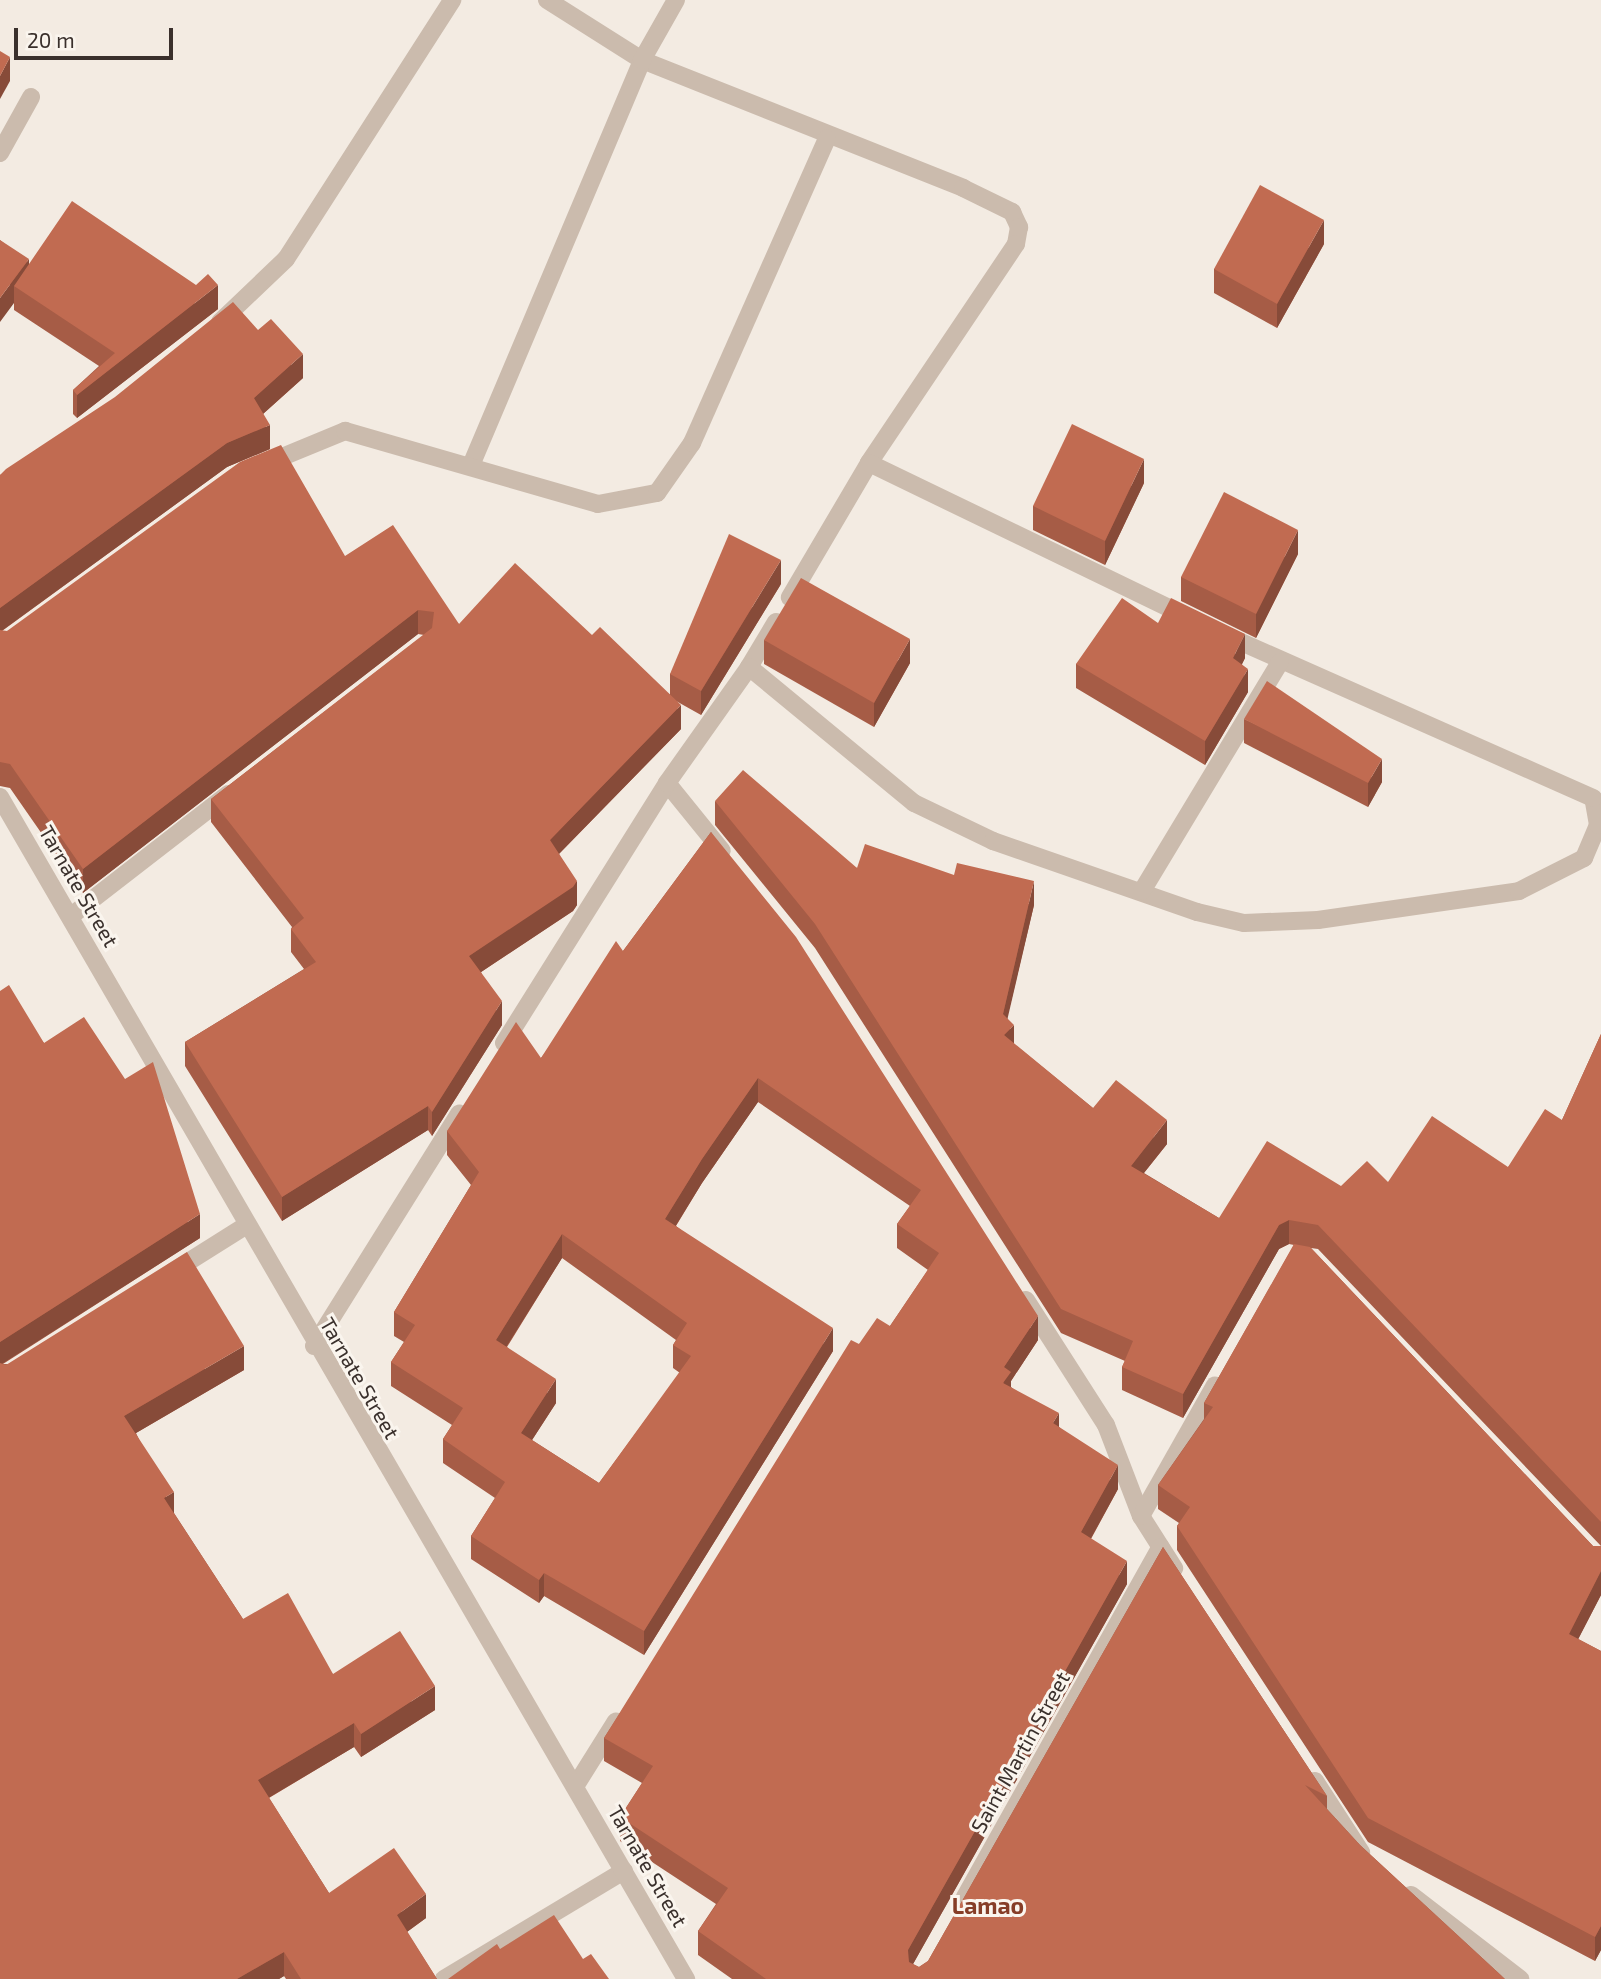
<!DOCTYPE html>
<html>
<head>
<meta charset="utf-8">
<style>
  body { margin:0 }
  #map { position:relative; width:1601px; height:1979px; overflow:hidden; background:#f3ebe2; font-family:"Exo 2",sans-serif }
  div>[style] { position:absolute }
  .pedestrian>* { height:18px; margin:-9px; padding:0 9px; transform-origin:9px; border-radius:9px; background:#cbbbad }
  .minor>* { height:18px; margin:-9px; padding:0 9px; transform-origin:9px; border-radius:9px; background:#cbbbad }
  .tertiary>* { height:18px; margin:-9px; padding:0 9px; transform-origin:9px; border-radius:9px; background:#cbbbad }
  .wall>* { inset:0; background:#a65c46 }
  .shaded-wall>* { inset:0; background:#874b39 }
  .building>* { inset:0; background:#c16b51 }
  span { translate:-50% -50%; white-space:nowrap; text-align:center; line-height:1.15; -webkit-text-stroke:6px #faf5ee; paint-order:stroke }
  .street-label { font-size:21px; color:#3a302c }
  .neighbourhood-label { font-size:23px; color:#863d27; font-weight:700 }
  .scale { position:absolute; left:14px; top:28px; width:159px; height:32px; box-sizing:border-box; border:4px solid #3a302c; border-top:0; padding-left:9px; font-size:21px; line-height:24px; white-space:nowrap; color:#3a302c; -webkit-text-stroke:5px #faf5ee; paint-order:stroke }
</style>
</head>
<body>
<div id="map">
  <div class="pedestrian">
    <i style="left:667px;top:783px;width:87px;rotate:51deg"></i>
    <i style="left:1026px;top:1300px;width:148px;rotate:57.4deg"></i>
    <i style="left:1106px;top:1425px;width:97px;rotate:69deg"></i>
    <i style="left:1141px;top:1516px;width:62px;rotate:57.6deg"></i>
    <i style="left:1141px;top:1516px;width:150px;rotate:-60.5deg"></i>
    <i style="left:1315px;top:1781px;width:85px;rotate:57.1deg"></i>
    <i style="left:1411px;top:1895px;width:138px;rotate:37.6deg"></i>
    <i style="left:965px;top:1897px;width:401px;rotate:-60.8deg"></i>
  </div>
  <div class="minor">
    <i style="left:547px;top:0;width:112px;rotate:32.3deg"></i>
    <i style="left:642px;top:60px;width:346px;rotate:21.7deg"></i>
    <i style="left:963px;top:188px;width:55px;rotate:26.1deg"></i>
    <i style="left:1012px;top:212px;width:17px;rotate:65deg"></i>
    <i style="left:1019px;top:227px;width:17px;rotate:100deg"></i>
    <i style="left:1016px;top:244px;width:264px;rotate:123.9deg"></i>
    <i style="left:869px;top:463px;width:156px;rotate:120.5deg"></i>
    <i style="left:0;top:153px;width:64px;rotate:-61deg"></i>
    <i style="left:220px;top:322px;width:91px;rotate:-43.7deg"></i>
    <i style="left:286px;top:259px;width:308px;rotate:-57.3deg"></i>
    <i style="left:472px;top:463px;width:437px;rotate:-67.1deg"></i>
    <i style="left:642px;top:60px;width:69px;rotate:-60.5deg"></i>
    <i style="left:869px;top:463px;width:353px;rotate:25.8deg"></i>
    <i style="left:265px;top:464px;width:87px;rotate:-22.4deg"></i>
    <i style="left:345px;top:431px;width:263px;rotate:16.1deg"></i>
    <i style="left:598px;top:504px;width:60px;rotate:-10.6deg"></i>
    <i style="left:657px;top:493px;width:61px;rotate:-55deg"></i>
    <i style="left:692px;top:443px;width:333px;rotate:-66.1deg"></i>
    <i style="left:776px;top:622px;width:52px;rotate:121deg"></i>
    <i style="left:749px;top:667px;width:214px;rotate:39.5deg"></i>
    <i style="left:914px;top:803px;width:88px;rotate:25.7deg"></i>
    <i style="left:993px;top:841px;width:216px;rotate:19.2deg"></i>
    <i style="left:1197px;top:912px;width:48px;rotate:13.2deg"></i>
    <i style="left:1244px;top:923px;width:74px;rotate:-2.3deg"></i>
    <i style="left:1318px;top:920px;width:203px;rotate:-8.2deg"></i>
    <i style="left:1519px;top:891px;width:73px;rotate:-26.9deg"></i>
    <i style="left:1584px;top:858px;width:36px;rotate:-67deg"></i>
    <i style="left:1598px;top:825px;width:27px;rotate:-100deg"></i>
    <i style="left:1593px;top:798px;width:402px;rotate:-156.1deg"></i>
    <i style="left:1142px;top:891px;width:267px;rotate:-58.9deg"></i>
    <i style="left:71px;top:916px;width:199px;rotate:-37.8deg"></i>
    <i style="left:504px;top:1043px;width:307px;rotate:-57.9deg"></i>
    <i style="left:667px;top:783px;width:142px;rotate:-54.7deg"></i>
    <i style="left:172px;top:1272px;width:89px;rotate:-32.1deg"></i>
    <i style="left:314px;top:1346px;width:274px;rotate:-58deg"></i>
    <i style="left:576px;top:1785px;width:75px;rotate:-58deg"></i>
    <i style="left:444px;top:1979px;width:210px;rotate:-31deg"></i>
  </div>
  <div class="tertiary">
    <i style="left:0;top:797px;width:1367px;rotate:59.87deg"></i>
  </div>
  <div class="wall">
    <i style="clip-path:polygon(0 240px,29px 264px,218px 309px,77px 418px,73px 414px,73px 390px,99px 366px,14px 310px,14px 303px)"></i>
    <i style="clip-path:polygon(1324px 244px,1277px 328px,1214px 293px,1214px 269px)"></i>
    <i style="clip-path:polygon(258px 330px,303px 378px,263px 414px,270px 449px,227px 467px,2px 631px,7px 631px,345px 556px,459px 624px,592px 635px,670px 695px,670px 674px,781px 584px,701px 715px,676px 701px,681px 729px,559px 854px,577px 905px,573px 911px,481px 972px,502px 1025px,432px 1136px,428px 1130px,282px 1221px,185px 1066px,185px 1042px,304px 969px,291px 952px,291px 929px,292px 927px,211px 822px,211px 799px,424px 635px,418px 634px,83px 893px,10px 788px,0 786px,0 475px)"></i>
    <i style="clip-path:polygon(1144px 483px,1105px 565px,1033px 530px,1033px 506px)"></i>
    <i style="clip-path:polygon(1298px 554px,1256px 638px,1181px 601px,1181px 577px)"></i>
    <i style="clip-path:polygon(1158px 623px,1245px 658px,1242px 664px,1248px 692px,1205px 765px,1076px 688px,1076px 664px)"></i>
    <i style="clip-path:polygon(764px 640px,910px 663px,874px 727px,764px 664px)"></i>
    <i style="clip-path:polygon(1244px 719px,1382px 782px,1368px 807px,1244px 743px)"></i>
    <i style="clip-path:polygon(715px 801px,857px 868px,1034px 905px,1007px 1018px,1014px 1044px,1093px 1108px,1167px 1144px,1144px 1173px,1219px 1218px,1341px 1186px,1388px 1182px,1508px 1167px,1562px 1120px,1601px 1034px,1601px 1546px,1318px 1249px,1311px 1248px,1593px 1546px,1601px 1546px,1601px 1595px,1578px 1639px,1601px 1651px,1601px 1950px,1595px 1961px,1368px 1842px,1177px 1550px,1177px 1526px,1179px 1523px,1158px 1509px,1158px 1485px,1204px 1419px,1204px 1403px,1294px 1245px,1289px 1244px,1279px 1249px,1183px 1418px,1122px 1390px,1122px 1367px,1125px 1361px,1061px 1333px,815px 948px,715px 825px)"></i>
    <i style="clip-path:polygon(evenodd,711px 832px,1038px 1340px,1011px 1381px,1011px 1387px,1059px 1427px,1118px 1489px,1091px 1539px,1127px 1584px,913px 1964px,919px 1967px,928px 1961px,1163px 1547px,1327px 1796px,1327px 1809px,1360px 1845px,1505px 1979px,732px 1979px,698px 1955px,698px 1931px,716px 1904px,620px 1841px,620px 1817px,642px 1783px,604px 1761px,604px 1738px,859px 1344px,890px 1326px,928px 1270px,897px 1248px,897px 1224px,910px 1206px,758px 1102px,702px 1183px,676px 1226px,833px 1351px,644px 1655px,544px 1596px,539px 1603px,471px 1559px,471px 1536px,495px 1498px,443px 1463px,443px 1439px,452px 1425px,391px 1386px,391px 1362px,404px 1342px,394px 1336px,394px 1312px,471px 1185px,447px 1155px,447px 1131px,541px 1058px,623px 951px,711px 832px,562px 1258px,676px 1340px,673px 1345px,673px 1368px,680px 1373px,599px 1483px,532px 1440px,556px 1403px,507px 1347px,562px 1258px)"></i>
    <i style="clip-path:polygon(0 991px,44px 1043px,200px 1238px,3px 1364px,244px 1370px,136px 1433px,174px 1513px,243px 1619px,333px 1674px,435px 1710px,361px 1757px,354px 1747px,269px 1798px,329px 1893px,426px 1918px,407px 1932px,437px 1979px,286px 1979px,284px 1976px,279px 1979px,0 1979px)"></i>
  </div>
  <div class="shaded-wall">
    <i style="clip-path:polygon(10px 57px,10px 81px,0 99px,0 76px)"></i>
    <i style="clip-path:polygon(1324px 220px,1324px 244px,1277px 328px,1277px 304px)"></i>
    <i style="clip-path:polygon(29px 259px,29px 283px,14px 286px,14px 303px,0 322px,0 298px)"></i>
    <i style="clip-path:polygon(218px 285px,218px 309px,77px 418px,77px 395px)"></i>
    <i style="clip-path:polygon(303px 354px,303px 378px,254px 422px,254px 398px)"></i>
    <i style="clip-path:polygon(270px 425px,270px 449px,227px 467px,0 632px,0 608px,227px 443px)"></i>
    <i style="clip-path:polygon(1144px 459px,1144px 483px,1105px 565px,1105px 541px)"></i>
    <i style="clip-path:polygon(1298px 530px,1298px 554px,1256px 638px,1256px 614px)"></i>
    <i style="clip-path:polygon(781px 560px,781px 584px,701px 715px,701px 691px)"></i>
    <i style="clip-path:polygon(418px 610px,418px 634px,83px 893px,83px 869px)"></i>
    <i style="clip-path:polygon(1245px 634px,1245px 658px,1233px 682px,1233px 658px)"></i>
    <i style="clip-path:polygon(910px 639px,910px 663px,874px 727px,874px 703px)"></i>
    <i style="clip-path:polygon(1248px 669px,1248px 692px,1205px 765px,1205px 741px)"></i>
    <i style="clip-path:polygon(681px 705px,681px 729px,550px 863px,550px 840px)"></i>
    <i style="clip-path:polygon(1382px 759px,1382px 782px,1368px 807px,1368px 783px)"></i>
    <i style="clip-path:polygon(577px 881px,577px 905px,573px 911px,469px 980px,469px 956px)"></i>
    <i style="clip-path:polygon(1034px 881px,1034px 905px,1003px 1038px,1003px 1014px)"></i>
    <i style="clip-path:polygon(502px 1001px,502px 1025px,432px 1136px,432px 1112px)"></i>
    <i style="clip-path:polygon(1014px 1025px,1014px 1048px,1004px 1035px)"></i>
    <i style="clip-path:polygon(758px 1078px,758px 1102px,702px 1183px,665px 1243px,665px 1219px,702px 1159px)"></i>
    <i style="clip-path:polygon(428px 1106px,428px 1130px,282px 1221px,282px 1197px)"></i>
    <i style="clip-path:polygon(1167px 1120px,1167px 1144px,1131px 1189px,1131px 1166px)"></i>
    <i style="clip-path:polygon(200px 1214px,200px 1238px,0 1365px,0 1342px)"></i>
    <i style="clip-path:polygon(1289px 1220px,1289px 1244px,1279px 1249px,1183px 1418px,1183px 1394px,1279px 1225px)"></i>
    <i style="clip-path:polygon(562px 1234px,562px 1258px,496px 1363px,496px 1340px)"></i>
    <i style="clip-path:polygon(1038px 1316px,1038px 1340px,1011px 1381px,1011px 1396px,1003px 1407px,1004px 1367px)"></i>
    <i style="clip-path:polygon(833px 1328px,833px 1351px,644px 1655px,644px 1631px)"></i>
    <i style="clip-path:polygon(244px 1346px,244px 1370px,124px 1440px,124px 1416px)"></i>
    <i style="clip-path:polygon(556px 1379px,556px 1403px,521px 1457px,521px 1433px)"></i>
    <i style="clip-path:polygon(1059px 1413px,1059px 1437px,1053px 1423px)"></i>
    <i style="clip-path:polygon(1118px 1465px,1118px 1489px,1081px 1556px,1081px 1532px)"></i>
    <i style="clip-path:polygon(174px 1492px,174px 1516px,164px 1498px)"></i>
    <i style="clip-path:polygon(1127px 1561px,1127px 1584px,908px 1973px,908px 1950px)"></i>
    <i style="clip-path:polygon(1601px 1571px,1601px 1595px,1569px 1657px,1569px 1634px)"></i>
    <i style="clip-path:polygon(544px 1573px,544px 1596px,539px 1603px,539px 1580px)"></i>
    <i style="clip-path:polygon(435px 1686px,435px 1710px,361px 1757px,361px 1734px)"></i>
    <i style="clip-path:polygon(354px 1723px,354px 1747px,258px 1804px,258px 1780px)"></i>
    <i style="clip-path:polygon(426px 1894px,426px 1918px,397px 1939px,397px 1915px)"></i>
    <i style="clip-path:polygon(1601px 1926px,1601px 1950px,1595px 1961px,1595px 1937px)"></i>
    <i style="clip-path:polygon(284px 1952px,284px 1976px,279px 1979px,237px 1979px)"></i>
  </div>
  <div class="building">
    <i style="clip-path:polygon(0 51px,10px 57px,0 76px)"></i>
    <i style="clip-path:polygon(1260px 185px,1324px 220px,1277px 304px,1214px 269px)"></i>
    <i style="clip-path:polygon(72px 201px,196px 285px,208px 274px,218px 285px,77px 395px,73px 390px,115px 353px,14px 286px)"></i>
    <i style="clip-path:polygon(0 240px,29px 259px,0 298px)"></i>
    <i style="clip-path:polygon(233px 302px,258px 330px,271px 319px,303px 354px,254px 398px,270px 425px,227px 443px,0 608px,0 475px,6px 469px,115px 397px)"></i>
    <i style="clip-path:polygon(1072px 424px,1144px 459px,1105px 541px,1033px 506px)"></i>
    <i style="clip-path:polygon(281px 445px,345px 556px,393px 525px,459px 624px,515px 563px,592px 635px,600px 627px,681px 705px,550px 840px,577px 881px,573px 887px,469px 956px,502px 1001px,432px 1112px,428px 1106px,282px 1197px,185px 1042px,316px 962px,291px 929px,304px 918px,211px 799px,432px 628px,434px 612px,418px 610px,83px 869px,10px 764px,0 762px,0 630px,7px 631px,240px 462px)"></i>
    <i style="clip-path:polygon(1224px 492px,1298px 530px,1256px 614px,1181px 577px)"></i>
    <i style="clip-path:polygon(729px 534px,781px 560px,701px 691px,670px 674px)"></i>
    <i style="clip-path:polygon(801px 578px,910px 639px,874px 703px,764px 640px)"></i>
    <i style="clip-path:polygon(1122px 598px,1158px 623px,1171px 598px,1245px 634px,1233px 658px,1248px 669px,1205px 741px,1076px 664px)"></i>
    <i style="clip-path:polygon(1267px 681px,1382px 759px,1368px 783px,1244px 719px)"></i>
    <i style="clip-path:polygon(743px 770px,857px 868px,865px 844px,954px 875px,957px 863px,1034px 881px,1003px 1014px,1014px 1025px,1004px 1035px,1093px 1108px,1116px 1080px,1167px 1120px,1131px 1166px,1219px 1218px,1267px 1141px,1341px 1186px,1367px 1161px,1388px 1182px,1432px 1116px,1508px 1167px,1545px 1109px,1562px 1120px,1601px 1034px,1601px 1522px,1318px 1225px,1289px 1220px,1279px 1225px,1183px 1394px,1122px 1367px,1133px 1341px,1061px 1309px,815px 924px,715px 801px)"></i>
    <i style="clip-path:polygon(evenodd,711px 832px,796px 937px,1038px 1316px,1004px 1367px,1011px 1372px,1003px 1383px,1059px 1413px,1053px 1423px,1118px 1465px,1081px 1532px,1127px 1561px,908px 1950px,909px 1962px,919px 1967px,928px 1961px,1163px 1547px,1327px 1796px,1305px 1785px,1360px 1845px,1505px 1979px,766px 1979px,698px 1931px,728px 1888px,620px 1817px,653px 1766px,604px 1738px,851px 1340px,859px 1344px,877px 1318px,890px 1326px,939px 1253px,897px 1224px,921px 1190px,758px 1078px,702px 1159px,665px 1219px,833px 1328px,644px 1631px,544px 1573px,539px 1580px,471px 1536px,505px 1482px,443px 1439px,463px 1408px,391px 1362px,415px 1325px,394px 1312px,479px 1172px,447px 1131px,516px 1022px,541px 1058px,616px 941px,623px 951px,711px 832px,562px 1234px,687px 1323px,673px 1345px,691px 1356px,599px 1483px,521px 1433px,556px 1379px,496px 1340px,562px 1234px)"></i>
    <i style="clip-path:polygon(9px 985px,44px 1043px,84px 1017px,125px 1079px,153px 1062px,200px 1214px,0 1342px,0 991px)"></i>
    <i style="clip-path:polygon(1294px 1244px,1310px 1247px,1593px 1546px,1601px 1546px,1601px 1571px,1569px 1634px,1601px 1651px,1601px 1926px,1595px 1937px,1368px 1818px,1177px 1526px,1190px 1507px,1158px 1485px,1213px 1407px,1204px 1403px)"></i>
    <i style="clip-path:polygon(187px 1252px,244px 1346px,124px 1416px,174px 1492px,164px 1498px,243px 1619px,288px 1593px,333px 1674px,400px 1631px,435px 1686px,361px 1734px,354px 1723px,258px 1780px,329px 1893px,394px 1848px,426px 1894px,397px 1915px,437px 1979px,301px 1979px,284px 1952px,237px 1979px,0 1979px,0 1363px,6px 1365px)"></i>
    <i style="clip-path:polygon(554px 1915px,583px 1959px,591px 1954px,609px 1979px,448px 1979px,497px 1944px,500px 1949px)"></i>
  </div>
  <div class="street-label">
    <span style="left:79px;top:886px;rotate:60deg">Tarnate Street</span>
    <span style="left:360px;top:1378px;rotate:60deg">Tarnate Street</span>
    <span style="left:1020px;top:1752px;rotate:-61deg">Saint Martin Street</span>
    <span style="left:648px;top:1866px;rotate:60deg">Tarnate Street</span>
  </div>
  <div class="neighbourhood-label">
    <span style="left:988px;top:1905px">Lamao</span>
  </div>
  <div class="scale">20 m</div>
</div>
</body>
</html>
